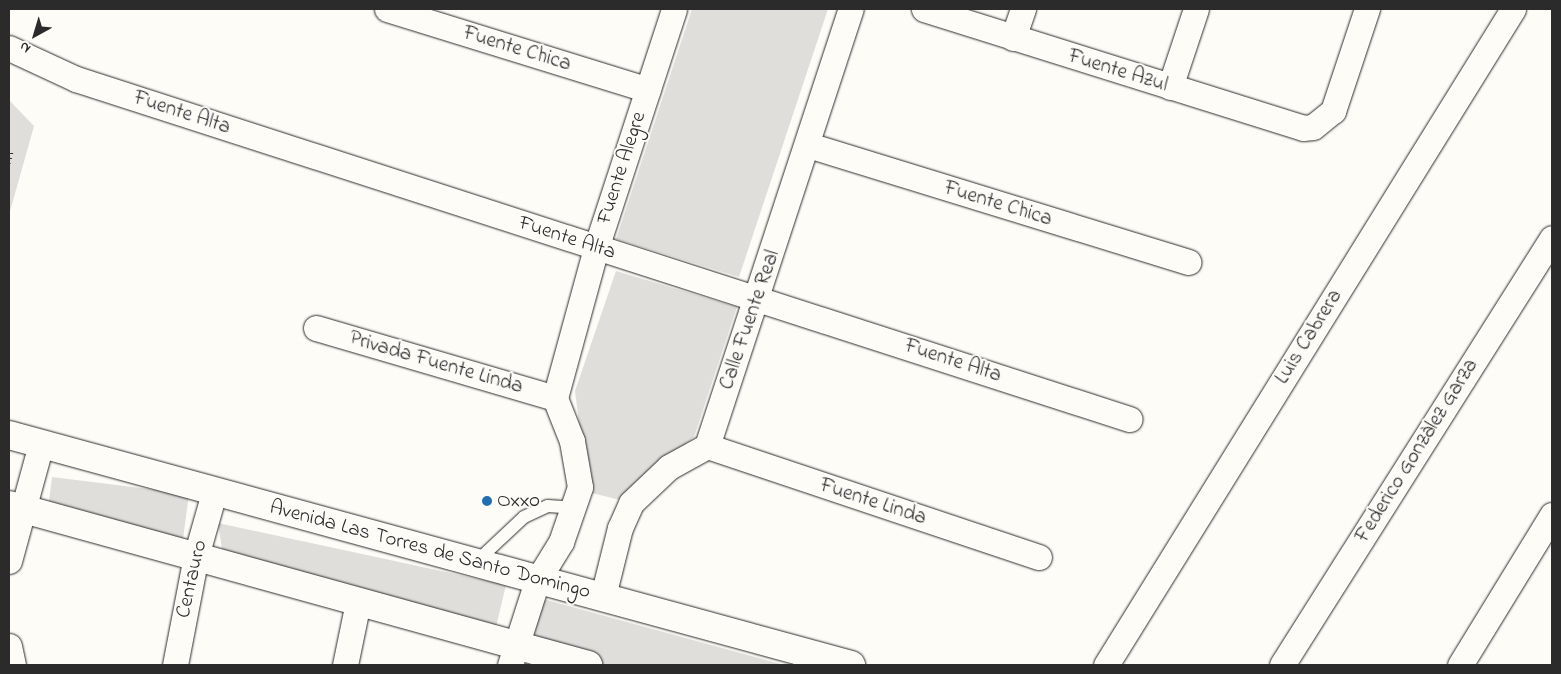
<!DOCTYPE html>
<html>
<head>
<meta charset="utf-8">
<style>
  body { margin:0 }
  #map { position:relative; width:1561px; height:674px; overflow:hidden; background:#fdfcf7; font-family:"Indie Flower",sans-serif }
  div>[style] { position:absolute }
  .green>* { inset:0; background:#dfdeda }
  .path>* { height:3px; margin-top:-1.5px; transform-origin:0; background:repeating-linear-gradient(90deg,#2b2b2b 0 1px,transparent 0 5px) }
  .roads { filter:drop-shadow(0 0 1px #2b2b2b) drop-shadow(0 0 1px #2b2b2b) }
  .service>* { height:12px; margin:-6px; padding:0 6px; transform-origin:6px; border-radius:6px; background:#fdfcf7 }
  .minor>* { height:25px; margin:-12.5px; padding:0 12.5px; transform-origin:12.5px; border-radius:12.5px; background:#fdfcf7 }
  .tertiary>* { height:28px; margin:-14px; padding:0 14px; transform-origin:14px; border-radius:14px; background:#fdfcf7 }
  .dots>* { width:14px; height:14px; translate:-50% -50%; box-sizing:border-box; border:2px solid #fdfcf7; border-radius:50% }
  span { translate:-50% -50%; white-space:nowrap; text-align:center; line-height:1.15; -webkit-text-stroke:4px #fdfcf7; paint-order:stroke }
  .street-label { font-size:21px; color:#2b2b2b }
  .poi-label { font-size:21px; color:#2b2b2b }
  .left { translate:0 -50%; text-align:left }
  .frame { position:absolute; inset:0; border:10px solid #2b2b2b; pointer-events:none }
  .north { position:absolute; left:10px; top:10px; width:50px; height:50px; -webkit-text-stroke:4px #fdfcf7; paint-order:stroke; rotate:219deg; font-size:14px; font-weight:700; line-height:20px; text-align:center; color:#2b2b2b }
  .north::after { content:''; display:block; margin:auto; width:18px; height:22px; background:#2b2b2b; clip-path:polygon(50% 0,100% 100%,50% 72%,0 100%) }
</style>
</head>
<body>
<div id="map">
  <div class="green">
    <i style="clip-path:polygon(692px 9px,828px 9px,739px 277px,616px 239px)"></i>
    <i style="clip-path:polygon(9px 100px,34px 126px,9px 215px)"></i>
    <i style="clip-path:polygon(616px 271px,737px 307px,694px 437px,620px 500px,588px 492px,575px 391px)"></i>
    <i style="clip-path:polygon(52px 477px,189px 494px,183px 539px,49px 501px)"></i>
    <i style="clip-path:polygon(218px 523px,506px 585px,496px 627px,222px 549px)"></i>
    <i style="clip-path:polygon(543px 599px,784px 665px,604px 665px,532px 645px)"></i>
  </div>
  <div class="path">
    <i style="left:9px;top:163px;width:11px;rotate:-75deg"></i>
  </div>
  <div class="roads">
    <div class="service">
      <i style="left:475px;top:563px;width:67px;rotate:-43.2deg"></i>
      <i style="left:524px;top:517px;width:26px;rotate:-25deg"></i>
      <i style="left:548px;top:506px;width:26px;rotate:4deg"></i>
    </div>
    <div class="minor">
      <i style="left:387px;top:9px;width:273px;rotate:17.2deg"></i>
      <i style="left:924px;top:9px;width:397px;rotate:17.4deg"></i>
      <i style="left:1303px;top:128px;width:10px;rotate:-6deg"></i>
      <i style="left:1313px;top:127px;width:26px;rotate:-39deg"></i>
      <i style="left:1333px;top:111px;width:108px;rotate:-71.6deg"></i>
      <i style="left:1013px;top:38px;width:31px;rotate:-71deg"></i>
      <i style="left:9px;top:48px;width:74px;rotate:24.8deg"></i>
      <i style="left:76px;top:79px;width:1107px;rotate:17.89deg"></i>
      <i style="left:1170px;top:87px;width:82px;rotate:-71.6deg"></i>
      <i style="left:808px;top:145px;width:398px;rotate:17.1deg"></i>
      <i style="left:316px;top:328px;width:249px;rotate:16.3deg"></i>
      <i style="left:707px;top:446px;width:350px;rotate:18.5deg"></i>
      <i style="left:9px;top:561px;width:121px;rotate:-74.7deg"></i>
      <i style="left:603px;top:596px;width:70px;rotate:-76deg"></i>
      <i style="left:620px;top:528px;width:27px;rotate:-66deg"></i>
      <i style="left:631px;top:503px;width:52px;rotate:-43.5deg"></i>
      <i style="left:669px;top:467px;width:43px;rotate:-28.9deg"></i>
      <i style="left:707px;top:446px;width:460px;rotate:-71.8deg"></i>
      <i style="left:9px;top:646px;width:19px;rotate:78deg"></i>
      <i style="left:175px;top:665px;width:111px;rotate:-79.1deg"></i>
      <i style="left:196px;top:556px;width:66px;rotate:-74.1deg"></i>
      <i style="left:345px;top:665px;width:64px;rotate:-78.3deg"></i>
      <i style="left:510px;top:665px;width:88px;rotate:-72.2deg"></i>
      <i style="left:537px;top:581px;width:46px;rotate:-58.4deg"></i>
      <i style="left:561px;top:542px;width:58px;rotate:-70.9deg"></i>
      <i style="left:580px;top:487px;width:47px;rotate:-99.9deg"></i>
      <i style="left:572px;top:441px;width:46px;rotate:-111.6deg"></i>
      <i style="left:555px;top:398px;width:156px;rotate:-74.7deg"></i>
      <i style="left:596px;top:248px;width:251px;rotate:-71.9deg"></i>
      <i style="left:1106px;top:665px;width:772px;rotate:-58.18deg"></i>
      <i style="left:1282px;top:665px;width:505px;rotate:-57.69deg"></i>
      <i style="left:1460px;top:665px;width:176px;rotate:-58.5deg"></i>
    </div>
    <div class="tertiary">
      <i style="left:9px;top:435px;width:873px;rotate:15.28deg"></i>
      <i style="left:9px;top:505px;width:601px;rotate:15.45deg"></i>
    </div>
  </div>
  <div class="dots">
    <i style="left:487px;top:501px;background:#1f6fb2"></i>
  </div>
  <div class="street-label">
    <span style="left:517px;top:49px;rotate:17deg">Fuente Chica</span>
    <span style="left:1118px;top:71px;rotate:17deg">Fuente Azul</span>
    <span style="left:182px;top:113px;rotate:18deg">Fuente Alta</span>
    <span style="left:622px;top:168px;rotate:-72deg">Fuente Alegre</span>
    <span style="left:998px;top:204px;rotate:17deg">Fuente Chica</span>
    <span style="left:567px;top:238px;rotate:18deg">Fuente Alta</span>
    <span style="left:750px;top:320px;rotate:-71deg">Calle Fuente Real</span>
    <span style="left:1309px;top:337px;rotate:-58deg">Luis Cabrera</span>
    <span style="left:953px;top:361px;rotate:18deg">Fuente Alta</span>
    <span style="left:436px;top:363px;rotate:16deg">Privada Fuente Linda</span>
    <span style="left:1417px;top:451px;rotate:-58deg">Federico Gonzàlez Garza</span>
    <span style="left:873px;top:502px;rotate:18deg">Fuente Linda</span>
    <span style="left:430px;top:550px;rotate:15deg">Avenida Las Torres de Santo Domingo</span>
    <span style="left:192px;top:579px;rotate:-77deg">Centauro</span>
  </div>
  <div class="poi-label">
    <span class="left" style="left:497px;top:501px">Oxxo</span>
  </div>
  <div class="frame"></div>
  <div class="north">N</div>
</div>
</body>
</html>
